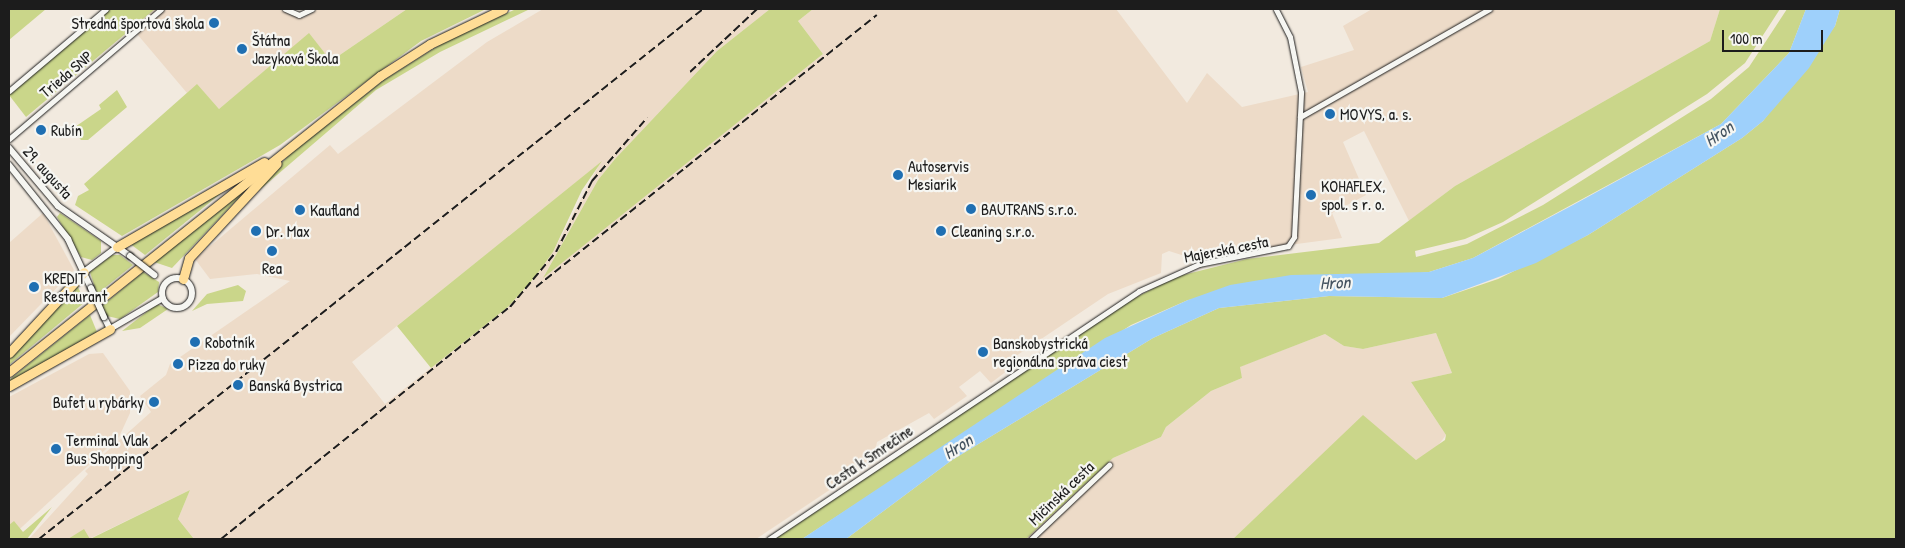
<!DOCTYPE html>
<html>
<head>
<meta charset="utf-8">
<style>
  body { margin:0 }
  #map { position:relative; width:1905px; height:548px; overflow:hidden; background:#f2eadf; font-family:"Patrick Hand",sans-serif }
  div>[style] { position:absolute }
  .built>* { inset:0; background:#eddbc8 }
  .green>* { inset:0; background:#cad68a }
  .water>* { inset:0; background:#9ed0fb }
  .roads { filter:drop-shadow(0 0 1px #1c1c1c) drop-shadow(0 0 1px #1c1c1c) }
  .minor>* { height:5px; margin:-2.5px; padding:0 2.5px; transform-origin:2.5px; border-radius:2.5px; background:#f6f6f2 }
  .tertiary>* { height:6px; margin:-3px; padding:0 3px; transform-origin:3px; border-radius:3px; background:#f6f6f2 }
  .tertiary>.ring { margin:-3px; padding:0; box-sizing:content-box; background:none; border:6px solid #f6f6f2; border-radius:50% }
  .primary>* { height:9px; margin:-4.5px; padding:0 4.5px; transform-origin:4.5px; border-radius:4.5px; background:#ffdd96 }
  .rail>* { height:2px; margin-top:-1px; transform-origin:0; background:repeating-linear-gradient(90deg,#1c1c1c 0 8px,transparent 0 12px) }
  .bridges { filter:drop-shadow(0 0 1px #1c1c1c) drop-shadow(0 0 1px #1c1c1c) }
  .tertiary-bridge>* { height:6px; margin:-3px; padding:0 3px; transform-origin:3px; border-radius:3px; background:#f6f6f2 }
  .dots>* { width:14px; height:14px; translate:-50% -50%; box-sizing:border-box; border:2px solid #f6f6f2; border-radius:50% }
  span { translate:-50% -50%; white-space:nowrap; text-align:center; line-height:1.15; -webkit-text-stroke:4.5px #f6f6f2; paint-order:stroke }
  .poi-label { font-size:16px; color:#1c1c1c }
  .right { translate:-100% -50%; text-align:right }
  .left { translate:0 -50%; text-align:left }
  .street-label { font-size:16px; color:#1c1c1c }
  .water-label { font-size:18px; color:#43525f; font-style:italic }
  .frame { position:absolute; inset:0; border:10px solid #1c1c1c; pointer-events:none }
  .scale { position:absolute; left:1722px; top:30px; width:101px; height:22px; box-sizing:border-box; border:2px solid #1c1c1c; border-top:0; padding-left:6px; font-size:15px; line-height:18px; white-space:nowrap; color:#1c1c1c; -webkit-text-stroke:4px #f6f6f2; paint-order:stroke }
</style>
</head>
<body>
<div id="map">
  <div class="built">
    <i style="clip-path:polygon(155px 9px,278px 9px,303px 18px,318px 9px,407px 9px,331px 61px,309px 34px,219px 109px,197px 85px,187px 93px,132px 28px)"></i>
    <i style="clip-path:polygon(evenodd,543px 9px,770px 9px,717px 51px,615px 159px,598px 180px,544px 276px,823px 54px,798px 21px,813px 9px,1116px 9px,1187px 103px,1207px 73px,1242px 107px,1308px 92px,1301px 67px,1354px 50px,1343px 26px,1372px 9px,1720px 9px,1710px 41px,1455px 186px,1409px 221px,1364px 131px,1343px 142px,1366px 195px,1332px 213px,1342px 238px,1191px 258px,1169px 251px,1162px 254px,1161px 273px,1108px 294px,1010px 360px,1012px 367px,991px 383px,980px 371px,959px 387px,967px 396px,934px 419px,929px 413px,877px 442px,873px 461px,756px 539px,194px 539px,178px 519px,190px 490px,89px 539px,29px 539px,88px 474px,85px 471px,151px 412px,140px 396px,166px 375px,170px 364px,290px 281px,257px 274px,210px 279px,195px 259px,330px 145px,338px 154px,487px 42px,543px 9px,600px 163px,553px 252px,535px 277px,508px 307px,385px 404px,352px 362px,600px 163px)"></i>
    <i style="clip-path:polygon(43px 213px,74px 270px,9px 337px,9px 243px)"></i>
    <i style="clip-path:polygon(1436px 333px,1452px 373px,1411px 382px,1446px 435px,1434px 451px,1416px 460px,1363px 416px,1233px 539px,1026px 539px,1113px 458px,1161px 437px,1166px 427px,1211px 391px,1242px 378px,1239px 367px,1325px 334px,1344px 346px,1363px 349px)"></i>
    <i style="clip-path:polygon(103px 353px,130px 391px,130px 413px,119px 437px,9px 539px,9px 397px,89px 354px)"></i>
  </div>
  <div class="green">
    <i style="clip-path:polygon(9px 9px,46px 9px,9px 40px)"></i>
    <i style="clip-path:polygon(109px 9px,155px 9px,26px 117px,9px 95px)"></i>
    <i style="clip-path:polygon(407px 9px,486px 9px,421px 41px,280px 145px,122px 236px,75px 205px,78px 196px,89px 190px,84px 184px,197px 84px,219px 109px,309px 33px,331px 61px)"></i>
    <i style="clip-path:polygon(516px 9px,530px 9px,440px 52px,376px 90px,249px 199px,290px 154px,384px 80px,446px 41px)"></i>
    <i style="clip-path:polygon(770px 9px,813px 9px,798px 21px,823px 54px,543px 278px,598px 180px,615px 159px,717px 51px)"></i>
    <i style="clip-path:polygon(1720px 9px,1780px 9px,1745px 63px,1707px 94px,1503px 222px,1465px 239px,1415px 251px,1416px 257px,1467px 244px,1543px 205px,1711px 99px,1749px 67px,1787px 9px,1806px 9px,1789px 53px,1721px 124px,1473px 258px,1429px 272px,1188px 300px,1131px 325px,802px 539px,775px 539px,1129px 301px,1175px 277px,1247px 259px,1379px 243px,1455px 186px,1710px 41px)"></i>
    <i style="clip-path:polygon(1840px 9px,1896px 9px,1896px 539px,1233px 539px,1363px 415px,1416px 460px,1445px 440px,1446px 435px,1411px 382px,1452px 373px,1436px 333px,1363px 349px,1344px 346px,1325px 334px,1240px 367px,1242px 378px,1211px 391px,1166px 427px,1161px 437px,1113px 458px,1026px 539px,846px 539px,952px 460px,1153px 338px,1219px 308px,1329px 296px,1442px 298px,1498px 279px,1588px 235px,1742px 138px,1763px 121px,1835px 26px)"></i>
    <i style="clip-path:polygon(117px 90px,127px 107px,88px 140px,81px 140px,72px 129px,101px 109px,99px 105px)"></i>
    <i style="clip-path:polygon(602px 161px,582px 190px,553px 252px,535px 277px,508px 307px,431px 368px,397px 326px)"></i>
    <i style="clip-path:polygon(235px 182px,145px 255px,129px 243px)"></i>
    <i style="clip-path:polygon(244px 192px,172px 268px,154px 262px,243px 192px)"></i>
    <i style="clip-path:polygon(60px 213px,101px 241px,101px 253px,92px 260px,81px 257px,57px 217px)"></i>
    <i style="clip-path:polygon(112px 255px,120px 255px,133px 265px,97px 294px,90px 272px)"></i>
    <i style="clip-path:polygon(143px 272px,159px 282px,158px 292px,120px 319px,107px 316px,102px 306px)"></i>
    <i style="clip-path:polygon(77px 285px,85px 302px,9px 365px,9px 358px)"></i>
    <i style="clip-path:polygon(238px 285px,246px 291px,243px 301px,207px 304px,192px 311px,207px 294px)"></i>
    <i style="clip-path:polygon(157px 304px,168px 309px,140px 328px,122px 331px)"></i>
    <i style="clip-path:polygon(90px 315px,97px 332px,9px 383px,9px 380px)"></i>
    <i style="clip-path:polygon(190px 490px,178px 519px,194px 539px,68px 539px,84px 529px,90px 539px)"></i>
    <i style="clip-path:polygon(52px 507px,27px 539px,9px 539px,9px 525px,14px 521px,23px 532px)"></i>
  </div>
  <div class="water">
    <i style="clip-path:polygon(1806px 9px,1840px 9px,1835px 26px,1809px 68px,1763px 121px,1742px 138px,1588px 235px,1536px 263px,1442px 298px,1329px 296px,1219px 308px,1153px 338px,952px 460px,846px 539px,802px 539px,1105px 338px,1188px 300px,1230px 285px,1291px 275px,1429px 272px,1473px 258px,1573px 205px,1721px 124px,1789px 53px)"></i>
  </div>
  <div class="roads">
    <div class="minor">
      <i style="left:285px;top:9px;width:15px;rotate:23deg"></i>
      <i style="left:299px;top:15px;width:14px;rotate:-25deg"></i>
      <i style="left:9px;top:91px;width:127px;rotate:-40.2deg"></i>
      <i style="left:1300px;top:117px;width:218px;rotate:-29.7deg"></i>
      <i style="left:9px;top:139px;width:200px;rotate:-40.5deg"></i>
      <i style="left:769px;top:539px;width:445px;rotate:-33.8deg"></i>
      <i style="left:1139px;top:291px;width:66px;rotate:-24.2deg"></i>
      <i style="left:1199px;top:264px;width:91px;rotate:-11.4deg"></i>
      <i style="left:1288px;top:246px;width:11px;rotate:-56deg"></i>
      <i style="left:1294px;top:237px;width:145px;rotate:-87.2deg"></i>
      <i style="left:1301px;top:92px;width:56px;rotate:-101.3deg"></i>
      <i style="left:1290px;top:37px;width:31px;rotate:-117deg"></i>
      <i style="left:1031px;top:539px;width:108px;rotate:-43.5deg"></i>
    </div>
    <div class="tertiary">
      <i style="left:9px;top:148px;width:76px;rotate:49.8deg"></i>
      <i style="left:58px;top:206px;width:88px;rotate:34.8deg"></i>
      <i style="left:9px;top:165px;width:95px;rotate:51.4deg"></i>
      <i style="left:68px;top:239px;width:54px;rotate:64.9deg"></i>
      <i style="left:84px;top:272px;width:41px;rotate:-37.1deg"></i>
      <i class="ring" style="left:162px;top:278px;width:24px;height:24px"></i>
      <i style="left:104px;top:317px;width:13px;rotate:63deg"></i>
      <i style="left:110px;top:329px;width:61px;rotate:-30.3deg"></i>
    </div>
    <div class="primary">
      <i style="left:117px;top:247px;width:170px;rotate:-30deg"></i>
      <i style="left:183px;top:279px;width:22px;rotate:-74deg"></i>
      <i style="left:189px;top:258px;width:129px;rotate:-47.2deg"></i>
      <i style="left:9px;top:353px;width:110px;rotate:-47.2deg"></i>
      <i style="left:9px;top:372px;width:475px;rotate:-38.6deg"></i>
      <i style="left:380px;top:76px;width:59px;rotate:-32.6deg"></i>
      <i style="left:430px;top:44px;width:81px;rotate:-25.6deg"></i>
      <i style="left:9px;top:386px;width:116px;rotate:-29.4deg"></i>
    </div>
  </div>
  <div class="rail">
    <i style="left:690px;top:72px;width:92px;rotate:-43.2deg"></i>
    <i style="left:536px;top:287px;width:436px;rotate:-38.6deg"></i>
    <i style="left:39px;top:539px;width:850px;rotate:-38.6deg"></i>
    <i style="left:221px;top:539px;width:371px;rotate:-38.8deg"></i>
    <i style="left:510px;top:307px;width:72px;rotate:-50.1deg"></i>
    <i style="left:556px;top:252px;width:80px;rotate:-63.1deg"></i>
    <i style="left:592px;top:181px;width:84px;rotate:-48.9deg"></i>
  </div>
  <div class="bridges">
    <div class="tertiary-bridge">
      <i style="left:130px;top:256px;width:31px;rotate:38deg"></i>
      <i style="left:91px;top:288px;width:32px;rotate:66deg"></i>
    </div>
  </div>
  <div class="dots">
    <i style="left:214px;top:23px;background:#1f6fb2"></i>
    <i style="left:242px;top:49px;background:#1f6fb2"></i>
    <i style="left:1330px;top:114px;background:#1f6fb2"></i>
    <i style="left:41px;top:130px;background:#1f6fb2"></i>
    <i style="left:898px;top:175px;background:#1f6fb2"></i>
    <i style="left:1311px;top:195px;background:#1f6fb2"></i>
    <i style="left:971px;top:209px;background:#1f6fb2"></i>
    <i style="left:300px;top:210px;background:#1f6fb2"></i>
    <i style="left:256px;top:231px;background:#1f6fb2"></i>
    <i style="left:941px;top:231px;background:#1f6fb2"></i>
    <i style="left:272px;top:251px;background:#1f6fb2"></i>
    <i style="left:34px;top:287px;background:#1f6fb2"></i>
    <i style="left:195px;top:342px;background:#1f6fb2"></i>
    <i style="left:983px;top:352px;background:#1f6fb2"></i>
    <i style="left:178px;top:364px;background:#1f6fb2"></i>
    <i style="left:238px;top:385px;background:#1f6fb2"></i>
    <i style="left:154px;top:402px;background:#1f6fb2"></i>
    <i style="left:56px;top:449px;background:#1f6fb2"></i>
  </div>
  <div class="poi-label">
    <span class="right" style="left:204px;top:23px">Stredná športová škola</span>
    <span class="left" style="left:252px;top:49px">Štátna<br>Jazyková Škola</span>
    <span class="left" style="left:1340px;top:114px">MOVYS, a. s.</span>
    <span class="left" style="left:51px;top:130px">Rubín</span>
    <span class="left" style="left:908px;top:175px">Autoservis<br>Mesiarik</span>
    <span class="left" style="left:1321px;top:195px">KOHAFLEX,<br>spol. s r. o.</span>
    <span class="left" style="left:981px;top:209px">BAUTRANS s.r.o.</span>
    <span class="left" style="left:310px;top:210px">Kaufland</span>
    <span class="left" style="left:266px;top:231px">Dr. Max</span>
    <span class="left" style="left:951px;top:231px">Cleaning s.r.o.</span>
    <span style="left:272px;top:268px">Rea</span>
    <span class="left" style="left:44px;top:287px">KREDIT<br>Restaurant</span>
    <span class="left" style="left:205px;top:342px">Robotník</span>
    <span class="left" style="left:993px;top:352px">Banskobystrická<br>regionálna správa ciest</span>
    <span class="left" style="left:188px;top:364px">Pizza do ruky</span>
    <span class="left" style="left:249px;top:385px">Banská Bystrica</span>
    <span class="right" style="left:144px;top:402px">Bufet u rybárky</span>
    <span class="left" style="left:66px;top:449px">Terminal Vlak<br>Bus Shopping</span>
  </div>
  <div class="street-label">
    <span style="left:66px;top:74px;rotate:-40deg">Trieda SNP</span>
    <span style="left:48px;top:172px;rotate:48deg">29. augusta</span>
    <span style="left:1226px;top:249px;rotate:-11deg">Majerská cesta</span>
    <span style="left:869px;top:457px;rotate:-34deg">Cesta k Smrečine</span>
    <span style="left:1061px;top:493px;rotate:-44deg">Mičinská cesta</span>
  </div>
  <div class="water-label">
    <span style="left:1719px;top:134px;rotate:-35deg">Hron</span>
    <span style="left:1335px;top:283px;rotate:-3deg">Hron</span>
    <span style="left:958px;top:447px;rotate:-33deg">Hron</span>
  </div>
  <div class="frame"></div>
  <div class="scale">100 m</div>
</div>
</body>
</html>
